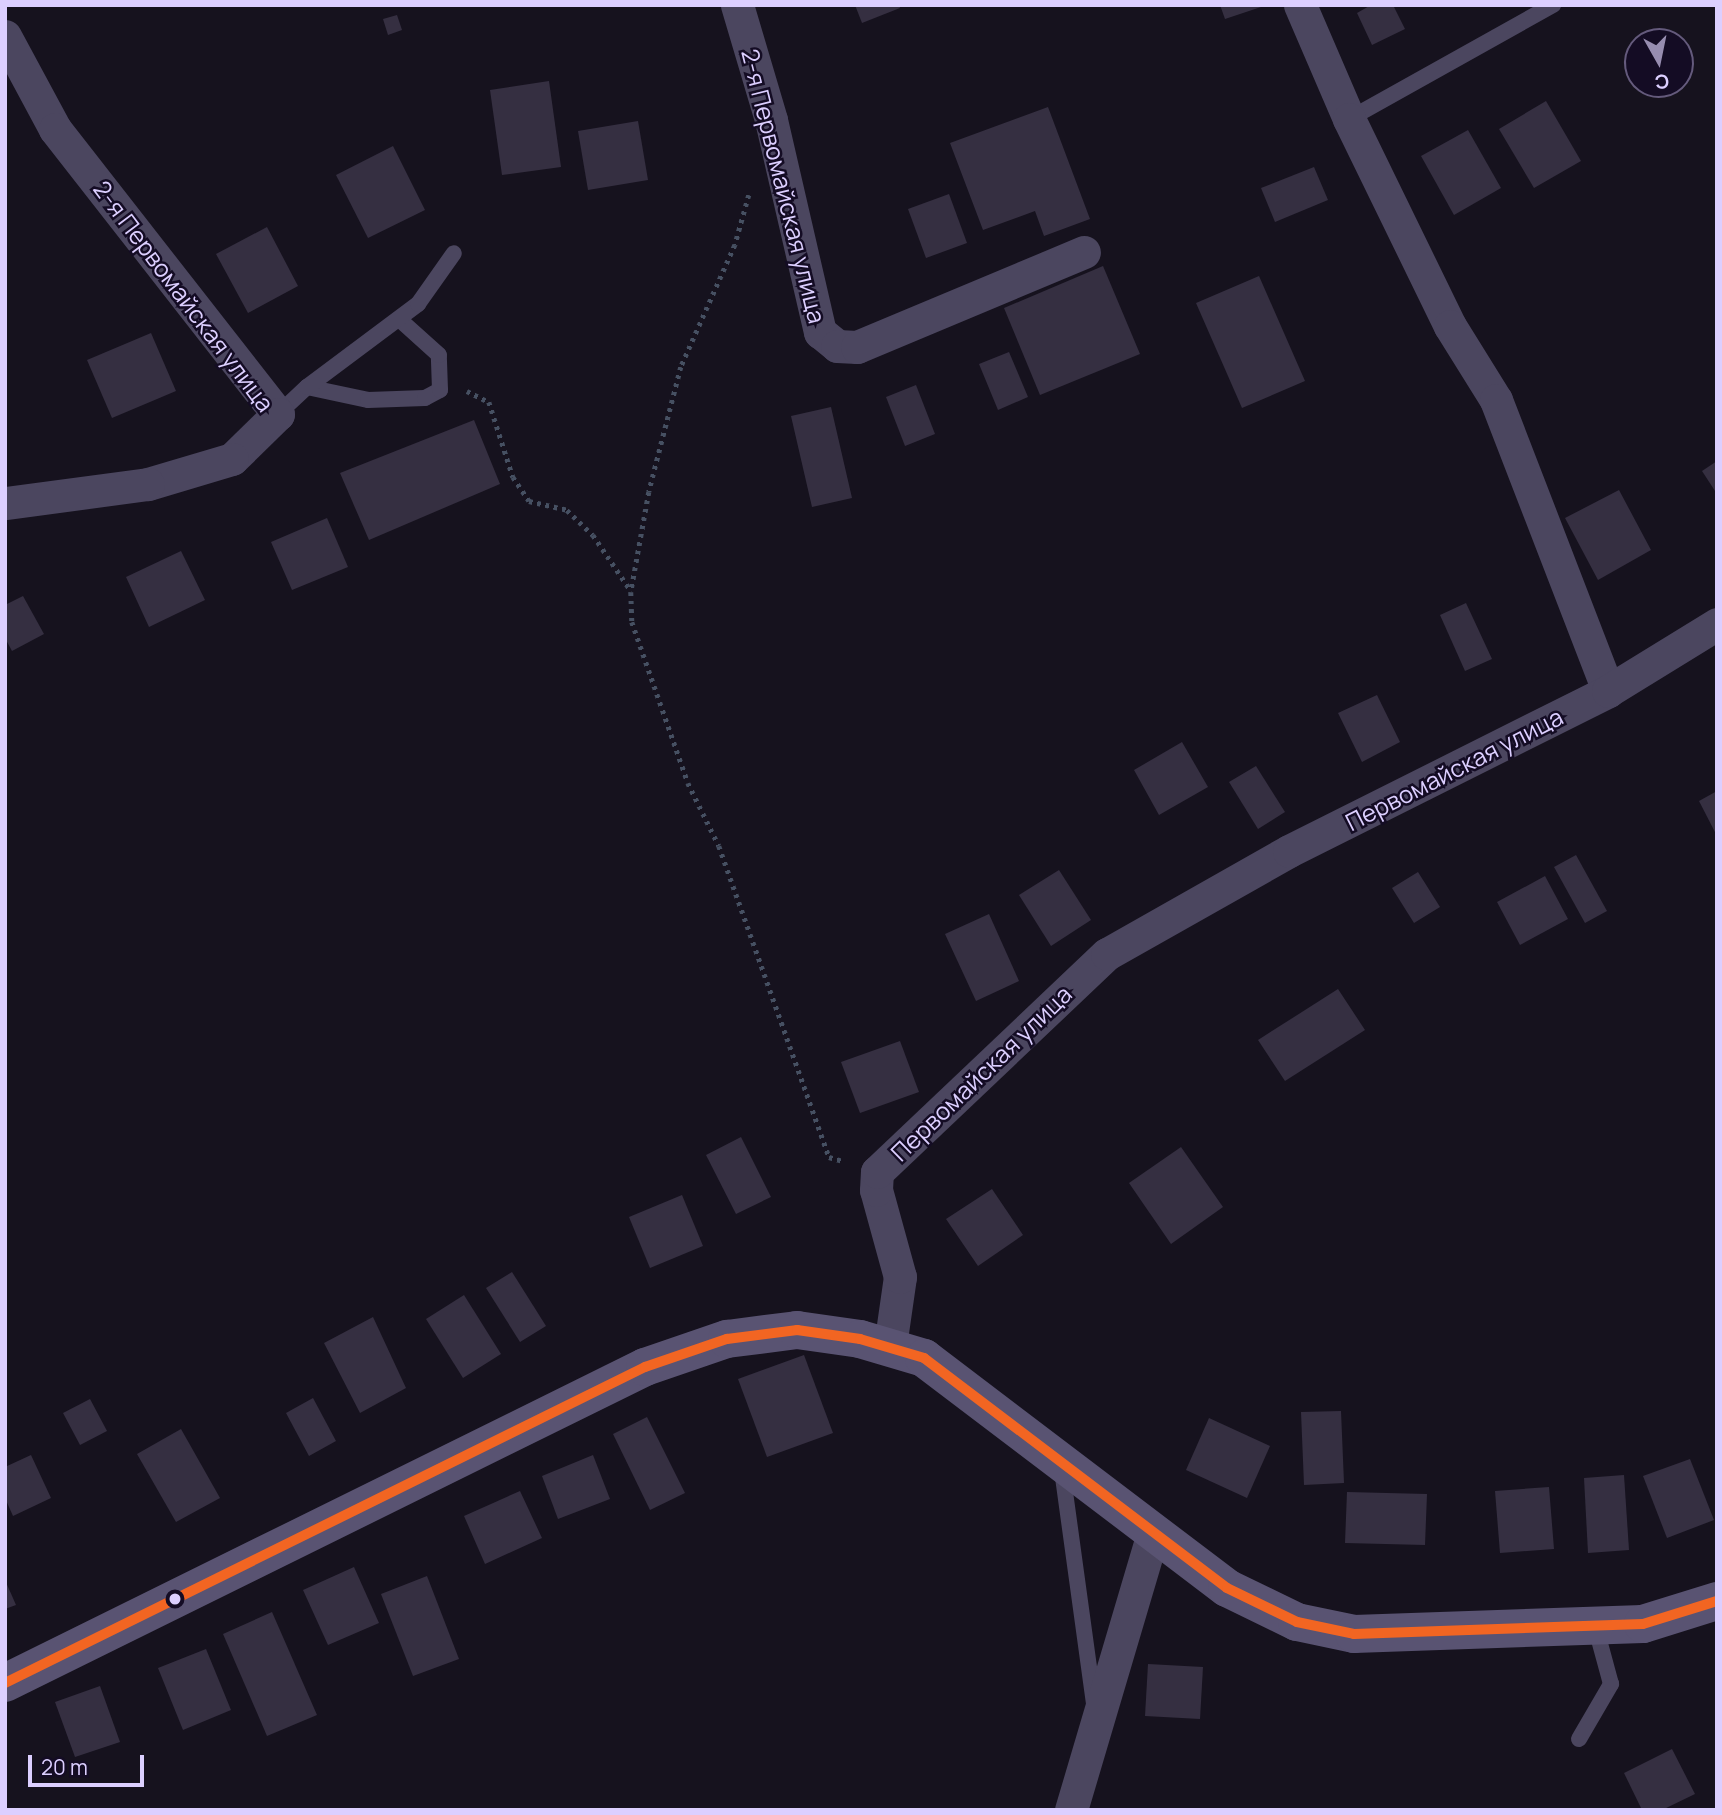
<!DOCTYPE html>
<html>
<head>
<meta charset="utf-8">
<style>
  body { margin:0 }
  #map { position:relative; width:1722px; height:1815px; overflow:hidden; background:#16121e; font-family:Manrope,sans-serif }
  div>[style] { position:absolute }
  .building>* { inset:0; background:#352f41 }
  .path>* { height:4.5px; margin-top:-2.25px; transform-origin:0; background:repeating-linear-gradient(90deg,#465062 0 3.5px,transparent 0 8.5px) }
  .lane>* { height:16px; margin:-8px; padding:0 8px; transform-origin:8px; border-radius:8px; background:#4b465f }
  .street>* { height:33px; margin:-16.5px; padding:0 16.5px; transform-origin:16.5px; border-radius:16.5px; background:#4b465f }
  .secondary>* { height:38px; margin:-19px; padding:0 19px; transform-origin:19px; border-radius:19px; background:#595372 }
  .bus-1>* { height:10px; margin:-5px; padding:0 5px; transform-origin:5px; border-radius:5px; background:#f26522 }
  .dots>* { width:19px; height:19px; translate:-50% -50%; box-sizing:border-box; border:4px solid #140c24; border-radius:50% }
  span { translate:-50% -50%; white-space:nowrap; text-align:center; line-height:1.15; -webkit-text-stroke:5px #140c24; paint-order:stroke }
  .street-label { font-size:24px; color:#dccfff }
  .frame { position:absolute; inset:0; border:7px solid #dccfff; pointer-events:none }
  .north { position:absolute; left:1624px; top:28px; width:70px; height:70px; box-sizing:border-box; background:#140c24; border:2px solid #645a7c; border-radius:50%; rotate:171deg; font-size:19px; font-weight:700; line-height:28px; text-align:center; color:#dccfff }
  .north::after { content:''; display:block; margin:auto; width:24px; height:32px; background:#978db0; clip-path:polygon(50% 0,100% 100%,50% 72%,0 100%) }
  .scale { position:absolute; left:28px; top:1755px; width:116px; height:32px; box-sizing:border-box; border:4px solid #dccfff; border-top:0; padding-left:9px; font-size:21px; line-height:24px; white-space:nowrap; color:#dccfff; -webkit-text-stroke:5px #140c24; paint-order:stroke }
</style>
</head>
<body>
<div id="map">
  <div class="building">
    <i style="clip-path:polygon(855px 5px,899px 5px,900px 8px,862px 23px)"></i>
    <i style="clip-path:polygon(1220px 5px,1264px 5px,1264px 6px,1225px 19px)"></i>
    <i style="clip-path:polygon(1371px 5px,1393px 5px,1405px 29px,1372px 45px,1357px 13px)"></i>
    <i style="clip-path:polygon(397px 15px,402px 30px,388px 35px,383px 19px)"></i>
    <i style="clip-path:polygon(549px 81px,561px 167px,502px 175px,490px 90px)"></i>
    <i style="clip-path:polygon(1546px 101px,1581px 161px,1534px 188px,1499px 129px)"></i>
    <i style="clip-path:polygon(1048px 107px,1090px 219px,1044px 236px,1035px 211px,983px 230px,950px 143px)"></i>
    <i style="clip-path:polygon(638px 121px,648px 180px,588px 190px,578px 131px)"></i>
    <i style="clip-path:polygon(1468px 130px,1501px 188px,1454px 215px,1421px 156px)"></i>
    <i style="clip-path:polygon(393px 146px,425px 210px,368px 238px,336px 175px)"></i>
    <i style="clip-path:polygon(1314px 167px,1328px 200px,1275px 222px,1261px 188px)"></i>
    <i style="clip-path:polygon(949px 194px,967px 243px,926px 258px,908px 209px)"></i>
    <i style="clip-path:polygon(267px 227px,298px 286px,248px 313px,216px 254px)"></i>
    <i style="clip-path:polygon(1103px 266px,1140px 354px,1040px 395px,1004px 308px)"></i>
    <i style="clip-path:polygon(1259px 276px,1305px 381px,1242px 408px,1196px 303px)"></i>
    <i style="clip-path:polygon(151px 333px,176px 391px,112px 418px,87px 360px)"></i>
    <i style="clip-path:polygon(1009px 352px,1028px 397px,998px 410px,979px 364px)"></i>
    <i style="clip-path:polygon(916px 385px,935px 434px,905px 446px,886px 397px)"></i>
    <i style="clip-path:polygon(831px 407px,852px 498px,812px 507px,791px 416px)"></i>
    <i style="clip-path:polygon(474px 420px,500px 484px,369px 540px,340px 473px)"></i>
    <i style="clip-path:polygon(1717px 461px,1717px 494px,1702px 471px)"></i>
    <i style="clip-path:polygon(1619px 490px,1651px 550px,1598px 580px,1565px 518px)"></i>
    <i style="clip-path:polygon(327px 518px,348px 567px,292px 590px,271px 542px)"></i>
    <i style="clip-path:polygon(181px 551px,205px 600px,149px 627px,126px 577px)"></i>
    <i style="clip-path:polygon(23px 596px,44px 634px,12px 651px,5px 638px,5px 605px)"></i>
    <i style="clip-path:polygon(1466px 603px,1492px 659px,1465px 671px,1440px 615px)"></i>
    <i style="clip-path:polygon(1377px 695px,1400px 742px,1362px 762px,1338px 713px)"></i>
    <i style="clip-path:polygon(1182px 742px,1208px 787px,1159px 815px,1134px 770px)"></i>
    <i style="clip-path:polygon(1256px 766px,1285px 812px,1258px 829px,1229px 782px)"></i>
    <i style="clip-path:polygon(1717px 791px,1717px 836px,1699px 801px)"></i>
    <i style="clip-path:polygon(1576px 855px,1607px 911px,1585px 923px,1554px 867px)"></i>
    <i style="clip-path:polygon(1059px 870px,1091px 920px,1051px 946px,1019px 895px)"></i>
    <i style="clip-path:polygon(1418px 872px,1440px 907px,1414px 923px,1392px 888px)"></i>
    <i style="clip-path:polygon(1545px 876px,1568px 919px,1520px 945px,1497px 902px)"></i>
    <i style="clip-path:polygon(989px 914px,1019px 981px,976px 1001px,945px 934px)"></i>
    <i style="clip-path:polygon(1338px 989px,1365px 1030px,1285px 1081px,1258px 1040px)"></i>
    <i style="clip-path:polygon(900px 1041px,919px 1092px,860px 1113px,841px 1062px)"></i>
    <i style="clip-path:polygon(741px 1137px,771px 1197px,736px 1214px,706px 1155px)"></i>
    <i style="clip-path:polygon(1181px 1147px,1223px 1207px,1171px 1244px,1129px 1183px)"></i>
    <i style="clip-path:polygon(992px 1189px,1023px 1235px,978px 1266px,946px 1219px)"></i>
    <i style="clip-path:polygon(682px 1195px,703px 1246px,650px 1268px,629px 1217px)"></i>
    <i style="clip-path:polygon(512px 1272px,546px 1326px,520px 1342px,486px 1288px)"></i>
    <i style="clip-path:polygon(464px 1295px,501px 1354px,463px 1378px,426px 1319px)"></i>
    <i style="clip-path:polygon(373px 1317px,406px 1388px,360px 1413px,324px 1343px)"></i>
    <i style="clip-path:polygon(804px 1355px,833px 1433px,767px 1457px,738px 1379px)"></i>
    <i style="clip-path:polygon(313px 1398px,336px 1441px,309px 1456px,286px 1413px)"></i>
    <i style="clip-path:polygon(90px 1399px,107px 1431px,80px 1445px,63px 1413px)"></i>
    <i style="clip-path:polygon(1341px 1411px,1344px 1483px,1304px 1485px,1301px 1412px)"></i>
    <i style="clip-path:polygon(647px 1417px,685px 1493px,650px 1510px,613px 1434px)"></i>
    <i style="clip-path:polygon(1209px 1418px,1270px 1446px,1247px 1498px,1186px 1470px)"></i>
    <i style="clip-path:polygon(181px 1429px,220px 1498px,176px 1522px,137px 1454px)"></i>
    <i style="clip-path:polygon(31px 1455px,51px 1498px,13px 1516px,5px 1498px,5px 1467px)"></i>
    <i style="clip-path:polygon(593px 1455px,610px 1499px,558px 1519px,542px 1476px)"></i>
    <i style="clip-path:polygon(1690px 1459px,1714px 1520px,1667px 1538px,1643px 1476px)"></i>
    <i style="clip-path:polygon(1624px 1475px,1629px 1550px,1588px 1553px,1584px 1478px)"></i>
    <i style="clip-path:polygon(1549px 1487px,1554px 1549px,1500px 1553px,1495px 1491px)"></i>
    <i style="clip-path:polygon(520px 1491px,542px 1538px,485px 1564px,464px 1516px)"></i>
    <i style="clip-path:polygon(1347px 1492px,1427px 1494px,1425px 1545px,1345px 1543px)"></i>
    <i style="clip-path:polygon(354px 1567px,379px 1623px,328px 1645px,303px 1590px)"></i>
    <i style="clip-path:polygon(427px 1576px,459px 1659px,413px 1676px,381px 1594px)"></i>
    <i style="clip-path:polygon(5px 1580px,16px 1605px,5px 1609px)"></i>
    <i style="clip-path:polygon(272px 1612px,317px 1715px,267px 1736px,223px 1634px)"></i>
    <i style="clip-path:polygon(206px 1649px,231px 1710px,183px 1730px,158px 1668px)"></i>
    <i style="clip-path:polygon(1148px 1664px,1203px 1667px,1200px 1719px,1145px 1716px)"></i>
    <i style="clip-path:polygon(100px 1686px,120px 1742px,75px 1757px,55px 1702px)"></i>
    <i style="clip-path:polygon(1672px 1749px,1695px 1794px,1662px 1810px,1642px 1810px,1624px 1773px)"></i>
  </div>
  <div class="path">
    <i style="left:749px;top:195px;width:52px;rotate:105.6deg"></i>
    <i style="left:735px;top:245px;width:133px;rotate:113.9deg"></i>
    <i style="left:681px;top:367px;width:129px;rotate:104.4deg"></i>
    <i style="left:649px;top:492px;width:102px;rotate:100.2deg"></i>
    <i style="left:631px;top:592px;width:30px;rotate:88deg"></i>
    <i style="left:632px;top:622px;width:170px;rotate:70.8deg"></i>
    <i style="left:688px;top:783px;width:70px;rotate:63.8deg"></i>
    <i style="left:719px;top:846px;width:330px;rotate:70.5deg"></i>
    <i style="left:829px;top:1157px;width:15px;rotate:16deg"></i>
    <i style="left:467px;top:391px;width:25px;rotate:27deg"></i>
    <i style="left:489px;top:402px;width:79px;rotate:72.3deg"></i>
    <i style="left:513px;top:477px;width:29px;rotate:56deg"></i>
    <i style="left:529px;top:501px;width:39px;rotate:13deg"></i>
    <i style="left:567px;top:510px;width:36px;rotate:44deg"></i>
    <i style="left:593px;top:535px;width:68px;rotate:55.8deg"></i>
  </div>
  <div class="lane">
    <i style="left:1349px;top:119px;width:234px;rotate:-29.2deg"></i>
    <i style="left:307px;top:387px;width:62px;rotate:12deg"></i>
    <i style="left:368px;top:400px;width:57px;rotate:-2deg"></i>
    <i style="left:425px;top:398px;width:17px;rotate:-28deg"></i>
    <i style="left:440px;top:390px;width:35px;rotate:-92deg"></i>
    <i style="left:439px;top:355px;width:54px;rotate:-138deg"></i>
    <i style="left:278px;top:414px;width:40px;rotate:-43deg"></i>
    <i style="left:307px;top:387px;width:139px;rotate:-36.8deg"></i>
    <i style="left:418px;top:304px;width:62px;rotate:-54.8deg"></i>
    <i style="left:1062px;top:1470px;width:236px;rotate:82.2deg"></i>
    <i style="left:1579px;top:1739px;width:64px;rotate:-59.8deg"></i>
    <i style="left:1611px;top:1684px;width:61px;rotate:-105.2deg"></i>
  </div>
  <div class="street">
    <i style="left:737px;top:5px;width:120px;rotate:73.5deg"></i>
    <i style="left:771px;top:120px;width:218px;rotate:77deg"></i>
    <i style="left:820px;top:332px;width:22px;rotate:39deg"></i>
    <i style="left:837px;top:346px;width:20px;rotate:3deg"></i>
    <i style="left:857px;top:347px;width:246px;rotate:-22.7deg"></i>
    <i style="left:1300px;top:5px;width:124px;rotate:66.7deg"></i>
    <i style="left:1349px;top:119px;width:230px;rotate:64deg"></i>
    <i style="left:1450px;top:326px;width:87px;rotate:58.1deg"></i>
    <i style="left:1496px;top:400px;width:312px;rotate:68.9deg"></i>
    <i style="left:5px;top:36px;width:106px;rotate:61.7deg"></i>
    <i style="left:55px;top:129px;width:362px;rotate:52deg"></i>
    <i style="left:278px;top:414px;width:64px;rotate:135.6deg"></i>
    <i style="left:232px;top:459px;width:88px;rotate:163.4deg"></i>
    <i style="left:148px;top:484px;width:144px;rotate:172.4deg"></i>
    <i style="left:890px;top:1346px;width:70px;rotate:-81.8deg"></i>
    <i style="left:900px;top:1277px;width:90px;rotate:-105.4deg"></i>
    <i style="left:876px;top:1190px;width:18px;rotate:-87deg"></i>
    <i style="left:877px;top:1172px;width:317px;rotate:-43.5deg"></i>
    <i style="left:1107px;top:954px;width:209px;rotate:-29.5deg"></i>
    <i style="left:1289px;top:851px;width:357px;rotate:-26.6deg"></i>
    <i style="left:1608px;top:691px;width:128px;rotate:-31.6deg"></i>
    <i style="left:1071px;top:1810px;width:292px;rotate:-73.5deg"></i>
  </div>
  <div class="secondary">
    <i style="left:5px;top:1683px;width:714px;rotate:-26.28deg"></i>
    <i style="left:645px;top:1367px;width:87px;rotate:-18.9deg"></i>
    <i style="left:727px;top:1339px;width:71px;rotate:-7.3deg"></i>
    <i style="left:797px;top:1330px;width:64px;rotate:8.1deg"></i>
    <i style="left:860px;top:1339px;width:67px;rotate:16.5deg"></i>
    <i style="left:924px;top:1358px;width:380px;rotate:37.2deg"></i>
    <i style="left:1227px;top:1588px;width:78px;rotate:25.9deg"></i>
    <i style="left:1297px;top:1622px;width:58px;rotate:11.9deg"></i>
    <i style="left:1354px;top:1634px;width:289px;rotate:-2deg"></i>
    <i style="left:1643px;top:1624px;width:77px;rotate:-17.3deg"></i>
  </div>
  <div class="bus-1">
    <i style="left:5px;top:1683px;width:714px;rotate:-26.28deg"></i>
    <i style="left:645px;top:1367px;width:87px;rotate:-18.9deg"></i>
    <i style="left:727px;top:1339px;width:71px;rotate:-7.3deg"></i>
    <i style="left:797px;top:1330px;width:64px;rotate:8.1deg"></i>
    <i style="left:860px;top:1339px;width:67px;rotate:16.5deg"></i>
    <i style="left:924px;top:1358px;width:380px;rotate:37.2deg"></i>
    <i style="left:1227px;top:1588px;width:78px;rotate:25.9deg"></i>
    <i style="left:1297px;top:1622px;width:58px;rotate:11.9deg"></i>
    <i style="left:1354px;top:1634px;width:289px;rotate:-2deg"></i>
    <i style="left:1643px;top:1624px;width:77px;rotate:-17.3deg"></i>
  </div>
  <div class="dots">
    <i style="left:175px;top:1599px;background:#dccfff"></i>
  </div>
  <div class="street-label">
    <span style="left:784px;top:186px;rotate:76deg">2-я Первомайская улица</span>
    <span style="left:184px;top:296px;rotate:53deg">2-я Первомайская улица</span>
    <span style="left:1454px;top:769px;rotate:-27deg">Первомайская улица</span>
    <span style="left:981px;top:1073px;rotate:-44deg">Первомайская улица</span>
  </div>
  <div class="frame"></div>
  <div class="north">С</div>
  <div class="scale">20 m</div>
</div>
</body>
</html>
